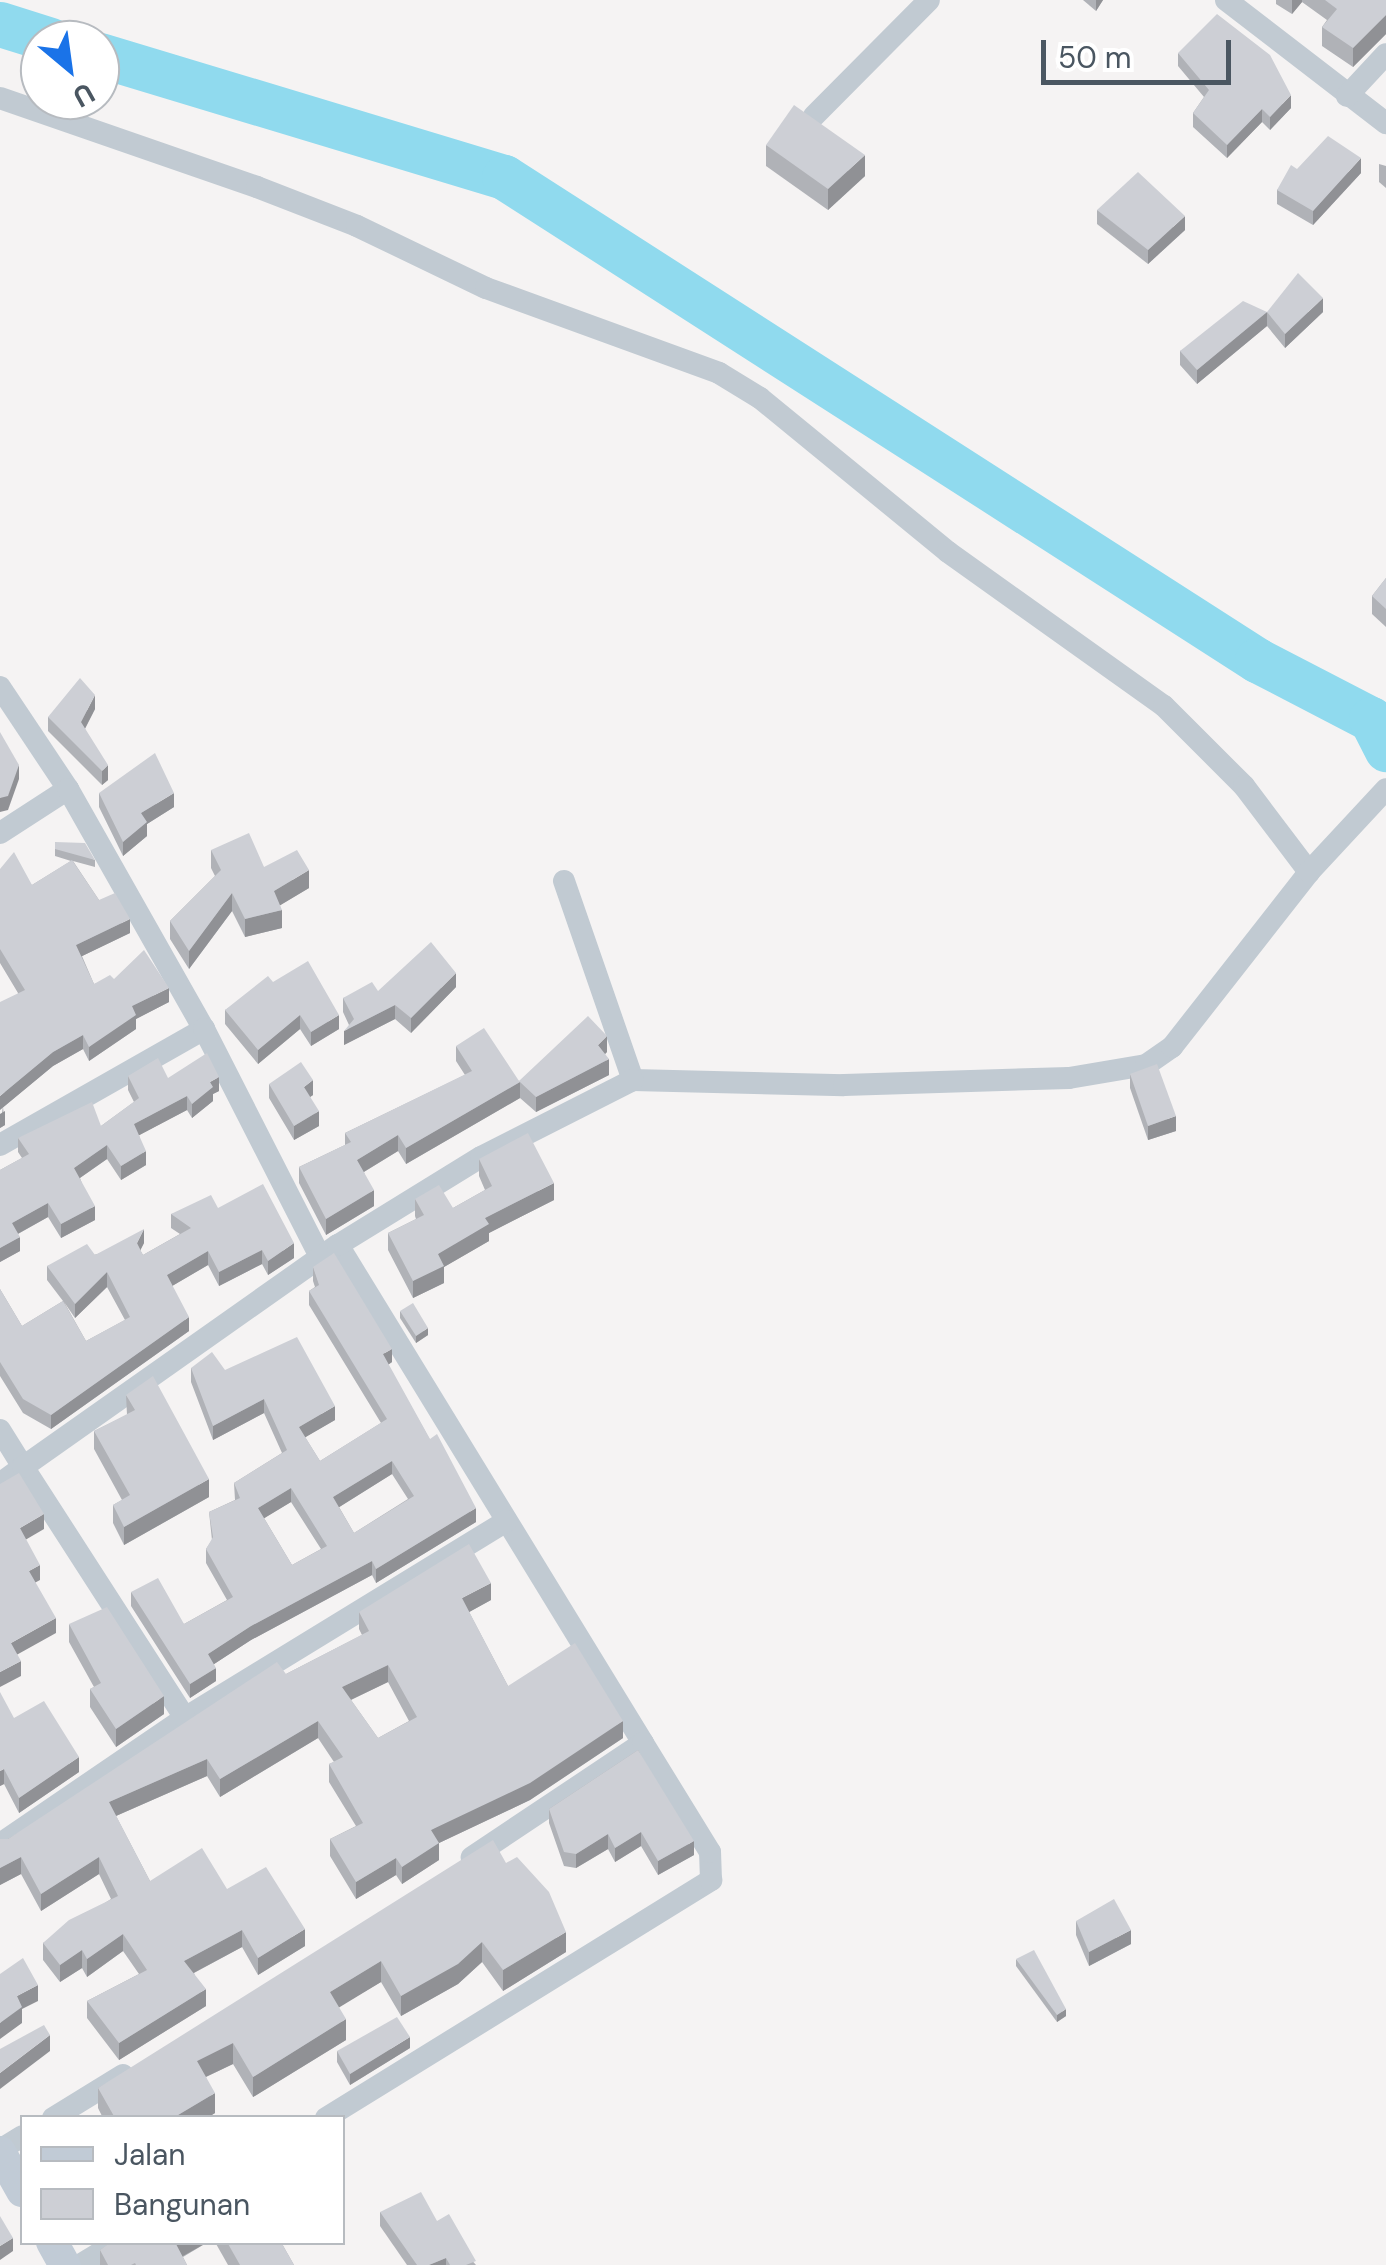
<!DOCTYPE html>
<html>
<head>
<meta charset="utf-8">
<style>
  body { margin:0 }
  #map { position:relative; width:1386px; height:2265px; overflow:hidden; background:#f5f3f3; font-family:"DM Sans",sans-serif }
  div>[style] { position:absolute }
  .river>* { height:45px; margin:-22.5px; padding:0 22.5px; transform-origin:22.5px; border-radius:22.5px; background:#90daee }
  .minor>* { height:22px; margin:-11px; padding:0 11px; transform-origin:11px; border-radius:11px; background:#c1cad2 }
  .secondary>* { height:32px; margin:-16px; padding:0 16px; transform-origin:16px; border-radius:16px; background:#c1cbd6 }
  .wall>* { inset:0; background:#b0b2b7 }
  .shaded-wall>* { inset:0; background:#909195 }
  .building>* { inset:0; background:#cdcfd5 }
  span { translate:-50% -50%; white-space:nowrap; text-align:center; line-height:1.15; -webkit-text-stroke:8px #fff; paint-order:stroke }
  .legend { position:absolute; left:20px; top:2115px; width:325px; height:130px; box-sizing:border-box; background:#fff; border:2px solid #b7bbc0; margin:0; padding:12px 18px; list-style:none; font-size:30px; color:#4a5661 }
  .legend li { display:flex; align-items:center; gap:20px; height:50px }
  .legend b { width:50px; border:2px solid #b7bbc0 }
  .north { position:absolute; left:20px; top:20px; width:100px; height:100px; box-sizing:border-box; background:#fff; border:2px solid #b7bbc0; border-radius:50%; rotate:151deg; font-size:28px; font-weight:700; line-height:40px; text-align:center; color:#4a5661 }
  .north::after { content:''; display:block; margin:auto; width:35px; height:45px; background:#1a73e8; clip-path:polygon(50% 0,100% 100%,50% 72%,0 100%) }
  .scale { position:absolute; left:1041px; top:40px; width:190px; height:45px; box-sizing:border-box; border:5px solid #4a5661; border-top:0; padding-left:12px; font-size:30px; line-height:35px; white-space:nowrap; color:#4a5661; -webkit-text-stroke:8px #fff; paint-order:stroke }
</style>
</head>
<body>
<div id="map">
  <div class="river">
    <i style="left:0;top:24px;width:53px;rotate:17.4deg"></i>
    <i style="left:100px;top:55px;width:422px;rotate:16.8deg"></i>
    <i style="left:504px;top:177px;width:895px;rotate:32.68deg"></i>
    <i style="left:1257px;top:660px;width:128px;rotate:27.4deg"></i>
    <i style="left:1371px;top:719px;width:34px;rotate:63deg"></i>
  </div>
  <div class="minor">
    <i style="left:1226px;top:0;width:202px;rotate:37.6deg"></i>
    <i style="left:1347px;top:96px;width:57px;rotate:-47.1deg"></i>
    <i style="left:0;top:98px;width:272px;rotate:19.1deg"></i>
    <i style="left:257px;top:187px;width:107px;rotate:21.3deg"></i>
    <i style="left:357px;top:226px;width:143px;rotate:25.7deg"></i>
    <i style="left:486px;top:288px;width:248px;rotate:20deg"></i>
    <i style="left:719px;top:373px;width:48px;rotate:31.4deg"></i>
    <i style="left:760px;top:398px;width:243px;rotate:39.3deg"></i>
    <i style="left:948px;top:552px;width:265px;rotate:35.5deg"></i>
    <i style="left:1164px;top:706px;width:113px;rotate:45deg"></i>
    <i style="left:1244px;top:786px;width:108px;rotate:52.9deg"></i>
    <i style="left:814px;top:116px;width:163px;rotate:-45.2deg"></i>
    <i style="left:0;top:687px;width:123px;rotate:56.3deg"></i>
    <i style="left:0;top:833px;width:81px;rotate:-32.9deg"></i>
    <i style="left:68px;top:789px;width:276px;rotate:60.5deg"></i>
    <i style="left:564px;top:881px;width:211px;rotate:70.9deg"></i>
    <i style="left:633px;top:1080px;width:211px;rotate:1.4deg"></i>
    <i style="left:844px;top:1085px;width:225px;rotate:-1.8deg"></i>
    <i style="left:1069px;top:1078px;width:78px;rotate:-9.6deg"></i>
    <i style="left:1146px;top:1065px;width:32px;rotate:-35deg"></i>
    <i style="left:1172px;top:1047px;width:222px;rotate:-51.9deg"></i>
    <i style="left:1309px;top:872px;width:113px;rotate:-47.1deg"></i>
    <i style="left:0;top:1145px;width:235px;rotate:-29.6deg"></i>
    <i style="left:204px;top:1029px;width:256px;rotate:63deg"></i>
    <i style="left:338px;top:1245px;width:584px;rotate:58.51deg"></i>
    <i style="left:643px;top:1743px;width:206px;rotate:146.3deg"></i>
    <i style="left:0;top:1430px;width:44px;rotate:58.1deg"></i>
    <i style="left:23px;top:1467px;width:29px;rotate:144deg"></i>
    <i style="left:185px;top:1718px;width:377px;rotate:-31.5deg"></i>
    <i style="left:0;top:1844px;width:224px;rotate:-34.3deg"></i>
    <i style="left:185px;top:1718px;width:299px;rotate:-122.8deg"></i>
    <i style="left:23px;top:1467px;width:385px;rotate:-35.2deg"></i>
    <i style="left:338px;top:1245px;width:168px;rotate:-31.6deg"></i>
    <i style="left:481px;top:1157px;width:170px;rotate:-26.9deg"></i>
    <i style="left:53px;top:2118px;width:82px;rotate:-31.6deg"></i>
    <i style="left:326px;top:2118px;width:453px;rotate:-31.7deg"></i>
    <i style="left:711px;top:1880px;width:28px;rotate:-92deg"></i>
    <i style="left:710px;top:1852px;width:128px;rotate:-121.6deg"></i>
    <i style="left:0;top:2150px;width:26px;rotate:-32deg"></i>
    <i style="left:80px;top:2265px;width:44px;rotate:-31.2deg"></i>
  </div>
  <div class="secondary">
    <i style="left:0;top:2152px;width:45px;rotate:60.6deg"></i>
    <i style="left:52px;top:2242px;width:26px;rotate:61deg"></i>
  </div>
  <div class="wall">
    <i style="clip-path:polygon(1083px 0,1103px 0,1096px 11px)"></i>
    <i style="clip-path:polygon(1276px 0,1386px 0,1386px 34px,1353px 67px,1322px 46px,1322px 27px,1327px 20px,1302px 2px,1292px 14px,1276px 4px)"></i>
    <i style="clip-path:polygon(1178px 53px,1291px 108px,1270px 130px,1262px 122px,1227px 158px,1193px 127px,1193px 113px,1204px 97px,1178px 66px)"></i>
    <i style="clip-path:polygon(766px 145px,865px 176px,828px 210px,766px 166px)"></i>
    <i style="clip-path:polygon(1379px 164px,1386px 166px,1386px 188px,1379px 182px)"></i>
    <i style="clip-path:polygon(1297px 169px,1361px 173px,1313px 225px,1277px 204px,1277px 190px)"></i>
    <i style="clip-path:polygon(1097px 210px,1185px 230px,1148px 264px,1097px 224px)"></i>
    <i style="clip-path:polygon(1267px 312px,1323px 312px,1285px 348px,1267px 326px,1197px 384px,1180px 365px,1180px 351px)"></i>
    <i style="clip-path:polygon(1386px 578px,1386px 627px,1372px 614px,1372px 596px)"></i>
    <i style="clip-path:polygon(95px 709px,85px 729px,108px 780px,102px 785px,48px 731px,48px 717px)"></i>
    <i style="clip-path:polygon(99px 793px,174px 807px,147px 824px,147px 836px,123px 856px,99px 807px)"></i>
    <i style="clip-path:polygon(55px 842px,95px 860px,95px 867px,73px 861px,99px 900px,130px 933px,82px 956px,94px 984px,114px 979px,169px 1002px,136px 1019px,136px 1029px,89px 1061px,83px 1049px,53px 1066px,3px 1107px,5px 1125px,0 1128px,18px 993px,0 963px,0 869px,32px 885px,71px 861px,55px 856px)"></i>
    <i style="clip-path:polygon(211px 850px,264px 867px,309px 888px,280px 905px,282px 928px,245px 937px,232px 911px,189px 969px,170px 939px,170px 921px,215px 876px,211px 868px)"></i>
    <i style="clip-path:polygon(273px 982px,339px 1029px,311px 1046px,300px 1029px,258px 1064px,225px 1024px,225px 1010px)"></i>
    <i style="clip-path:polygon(456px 987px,411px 1033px,395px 1019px,344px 1045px,349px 1025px,343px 1012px,343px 998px,378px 991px)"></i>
    <i style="clip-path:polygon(456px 1046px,519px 1081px,607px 1052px,605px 1054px,609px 1075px,536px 1112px,520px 1098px,406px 1164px,398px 1151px,364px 1172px,374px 1206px,326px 1235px,299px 1183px,299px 1167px,345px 1145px,345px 1133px,465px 1075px,456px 1061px)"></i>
    <i style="clip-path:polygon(1130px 1074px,1176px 1131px,1148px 1140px,1130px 1088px)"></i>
    <i style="clip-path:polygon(128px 1076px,168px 1078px,219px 1091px,213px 1094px,213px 1101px,192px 1118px,187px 1110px,139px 1135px,146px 1165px,121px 1180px,107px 1159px,80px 1178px,95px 1220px,61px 1238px,48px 1217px,18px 1234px,20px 1251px,0 1262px,0 1170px,22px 1158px,18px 1152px,18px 1138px,101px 1126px,134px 1102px,128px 1090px)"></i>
    <i style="clip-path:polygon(269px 1084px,313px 1095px,310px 1097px,319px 1126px,294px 1140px,269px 1098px)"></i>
    <i style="clip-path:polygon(479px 1159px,554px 1200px,489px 1233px,489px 1241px,444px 1267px,444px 1283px,413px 1298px,388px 1250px,388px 1233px,416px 1219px,415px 1216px,415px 1199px,453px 1208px,485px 1190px,479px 1176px)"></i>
    <i style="clip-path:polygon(evenodd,218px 1208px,294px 1258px,268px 1275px,262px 1264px,219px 1286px,208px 1265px,172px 1286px,189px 1331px,51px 1429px,23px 1413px,0 1376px,0 1289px,22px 1326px,63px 1301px,47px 1280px,47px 1266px,144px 1243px,140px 1250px,143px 1255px,180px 1234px,171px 1228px,171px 1214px,218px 1208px,107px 1287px,125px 1320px,86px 1341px,64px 1302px,75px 1318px,107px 1287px)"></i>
    <i style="clip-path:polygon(evenodd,313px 1267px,392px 1362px,388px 1365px,476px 1522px,376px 1583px,372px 1575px,251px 1640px,214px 1664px,216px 1681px,190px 1698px,131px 1606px,131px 1592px,184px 1624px,227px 1600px,206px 1563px,206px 1549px,212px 1540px,209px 1512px,235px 1500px,234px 1483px,282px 1453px,264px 1413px,213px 1440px,191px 1382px,191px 1368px,225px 1370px,335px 1420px,305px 1437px,320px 1461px,381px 1423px,309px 1305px,309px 1291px,315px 1287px,313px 1281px,313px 1267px,392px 1474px,408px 1499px,354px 1533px,339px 1507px,392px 1474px,313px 1267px,291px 1502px,321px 1549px,292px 1565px,264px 1518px,291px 1502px)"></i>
    <i style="clip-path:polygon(400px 1311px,428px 1335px,416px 1343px,400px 1318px)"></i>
    <i style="clip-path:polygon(126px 1395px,209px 1497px,124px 1545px,113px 1523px,113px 1505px,122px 1500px,94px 1449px,94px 1431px,127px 1415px)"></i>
    <i style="clip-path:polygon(evenodd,491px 1600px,469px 1612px,508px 1686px,623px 1738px,530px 1800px,439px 1843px,439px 1860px,402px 1884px,396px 1875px,356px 1899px,330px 1856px,330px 1839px,356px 1826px,329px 1782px,329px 1764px,334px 1762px,318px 1738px,220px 1797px,207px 1776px,116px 1816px,150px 1881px,227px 1889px,305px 1946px,258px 1975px,242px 1947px,194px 1973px,206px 2006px,119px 2060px,87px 2018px,87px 2001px,139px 1974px,123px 1951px,87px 1977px,82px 1968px,60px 1982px,43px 1960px,43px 1943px,111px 1899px,99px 1874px,41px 1911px,21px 1874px,0 1885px,0 1839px,8px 1839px,286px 1674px,362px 1635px,359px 1629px,359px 1612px,491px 1600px,388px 1682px,409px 1721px,378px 1738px,351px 1700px,388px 1682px)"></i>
    <i style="clip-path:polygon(69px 1624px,164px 1714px,116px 1747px,90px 1707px,90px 1689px,94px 1687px,69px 1642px)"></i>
    <i style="clip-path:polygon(14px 1718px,79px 1772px,19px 1813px,4px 1784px,0 1786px)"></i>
    <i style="clip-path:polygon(638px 1750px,694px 1855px,658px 1875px,641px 1846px,615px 1862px,608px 1849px,576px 1868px,564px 1866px,549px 1823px,549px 1809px)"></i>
    <i style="clip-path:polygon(506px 1863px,566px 1952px,503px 1991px,482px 1962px,458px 1984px,401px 2016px,381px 1982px,338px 2007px,346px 2040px,253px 2097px,233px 2064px,206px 2077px,215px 2113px,207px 2118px,103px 2118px,98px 2108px,98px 2088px)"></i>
    <i style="clip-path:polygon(1076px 1921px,1131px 1944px,1089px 1966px,1076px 1935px)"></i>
    <i style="clip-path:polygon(1016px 1959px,1066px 2016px,1057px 2022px,1016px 1966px)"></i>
    <i style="clip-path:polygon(410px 2048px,350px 2085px,337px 2062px,337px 2051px)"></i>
    <i style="clip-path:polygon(380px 2212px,437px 2221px,476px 2265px,407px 2265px,380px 2226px)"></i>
    <i style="clip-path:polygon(112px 2242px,208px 2242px,183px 2257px,187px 2265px,100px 2265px,100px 2250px)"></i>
    <i style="clip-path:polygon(215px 2242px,281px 2242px,294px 2265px,228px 2265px)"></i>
  </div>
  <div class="shaded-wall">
    <i style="clip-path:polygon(1096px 0,1103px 0,1096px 11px)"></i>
    <i style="clip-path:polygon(1292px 0,1302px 0,1302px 2px,1292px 14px)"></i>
    <i style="clip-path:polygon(1386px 15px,1386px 34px,1353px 67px,1353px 48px)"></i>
    <i style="clip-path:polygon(1291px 95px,1291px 108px,1270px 130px,1270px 117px)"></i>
    <i style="clip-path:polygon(1262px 109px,1262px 122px,1227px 158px,1227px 145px)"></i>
    <i style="clip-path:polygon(865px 155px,865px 176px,828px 210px,828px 189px)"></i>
    <i style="clip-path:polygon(1361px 158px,1361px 173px,1313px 225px,1313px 211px)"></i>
    <i style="clip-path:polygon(1185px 216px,1185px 230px,1148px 264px,1148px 250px)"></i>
    <i style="clip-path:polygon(1323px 298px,1323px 312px,1285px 348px,1285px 334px)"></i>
    <i style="clip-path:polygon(1267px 312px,1267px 326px,1197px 384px,1197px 370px)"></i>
    <i style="clip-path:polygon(95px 695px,95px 709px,81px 736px,81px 722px)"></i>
    <i style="clip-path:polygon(19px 765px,19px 779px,8px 810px,0 812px,0 798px)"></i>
    <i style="clip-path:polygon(108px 765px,108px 780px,102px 785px,102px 771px)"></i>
    <i style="clip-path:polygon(174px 793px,174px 807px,147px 824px,147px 836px,123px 856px,123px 842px,141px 813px)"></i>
    <i style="clip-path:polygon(309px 870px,309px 888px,274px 909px,274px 891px)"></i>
    <i style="clip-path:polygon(232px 893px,232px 911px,189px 969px,189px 951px)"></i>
    <i style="clip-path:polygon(282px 910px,282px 928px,245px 937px,245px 919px)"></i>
    <i style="clip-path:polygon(130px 919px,130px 933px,76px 959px,76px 945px)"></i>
    <i style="clip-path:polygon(456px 973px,456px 987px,411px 1033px,411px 1018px)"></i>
    <i style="clip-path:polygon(169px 988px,169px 1002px,136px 1019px,136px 1029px,89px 1061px,89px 1047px,132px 1006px)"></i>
    <i style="clip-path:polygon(395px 1005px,395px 1019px,344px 1045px,344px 1031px)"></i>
    <i style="clip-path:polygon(300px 1015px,300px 1029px,258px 1064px,258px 1050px)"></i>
    <i style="clip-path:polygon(339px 1015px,339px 1029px,311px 1046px,311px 1032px)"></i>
    <i style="clip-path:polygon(83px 1035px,83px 1049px,53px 1066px,0 1110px,0 1096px,53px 1052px)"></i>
    <i style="clip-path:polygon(607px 1036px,607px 1052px,598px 1061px,598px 1045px)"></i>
    <i style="clip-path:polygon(609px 1059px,609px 1075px,536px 1112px,536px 1097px)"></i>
    <i style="clip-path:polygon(219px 1077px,219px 1091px,213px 1094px,213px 1101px,192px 1118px,192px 1104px,210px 1082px)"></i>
    <i style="clip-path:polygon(313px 1080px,313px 1095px,304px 1101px,304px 1087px)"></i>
    <i style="clip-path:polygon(520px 1082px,520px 1098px,406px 1164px,406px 1148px)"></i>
    <i style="clip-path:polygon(187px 1096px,187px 1110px,134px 1138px,134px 1124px)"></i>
    <i style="clip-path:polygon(5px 1111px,5px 1125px,0 1128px,0 1114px)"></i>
    <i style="clip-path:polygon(319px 1111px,319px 1126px,294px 1140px,294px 1126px)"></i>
    <i style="clip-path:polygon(1176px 1116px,1176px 1131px,1148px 1140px,1148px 1126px)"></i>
    <i style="clip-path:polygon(398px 1135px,398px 1151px,357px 1176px,357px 1160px)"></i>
    <i style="clip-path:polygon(107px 1145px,107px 1159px,74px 1182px,74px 1168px)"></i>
    <i style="clip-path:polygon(146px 1151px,146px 1165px,121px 1180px,121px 1166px)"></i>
    <i style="clip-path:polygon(554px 1183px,554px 1200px,489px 1233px,489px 1241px,444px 1267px,444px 1283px,413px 1298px,413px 1281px,438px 1254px,485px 1218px)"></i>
    <i style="clip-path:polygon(374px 1190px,374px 1206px,326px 1235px,326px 1219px)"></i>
    <i style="clip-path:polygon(48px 1203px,48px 1217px,12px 1237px,12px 1223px)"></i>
    <i style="clip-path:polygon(95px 1206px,95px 1220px,61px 1238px,61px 1224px)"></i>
    <i style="clip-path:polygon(144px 1229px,144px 1243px,137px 1257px,137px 1243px)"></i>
    <i style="clip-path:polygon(20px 1237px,20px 1251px,0 1262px,0 1248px)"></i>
    <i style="clip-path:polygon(294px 1243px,294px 1258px,268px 1275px,268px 1261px)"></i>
    <i style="clip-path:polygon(262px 1250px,262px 1264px,219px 1286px,219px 1272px)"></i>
    <i style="clip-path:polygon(208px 1251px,208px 1265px,167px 1289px,167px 1275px)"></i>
    <i style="clip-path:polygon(107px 1272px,107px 1287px,75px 1318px,75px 1304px)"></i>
    <i style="clip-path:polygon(189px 1317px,189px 1331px,51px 1429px,51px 1415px)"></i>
    <i style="clip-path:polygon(428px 1328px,428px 1335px,416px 1343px,416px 1336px)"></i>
    <i style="clip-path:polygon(392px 1349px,392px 1362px,383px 1368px,383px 1354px)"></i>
    <i style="clip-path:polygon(264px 1399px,264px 1413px,213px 1440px,213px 1426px)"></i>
    <i style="clip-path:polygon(335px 1406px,335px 1420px,299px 1441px,299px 1427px)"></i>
    <i style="clip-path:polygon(392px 1461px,392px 1474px,333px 1511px,333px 1497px)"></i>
    <i style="clip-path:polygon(209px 1479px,209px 1497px,124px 1545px,124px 1527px)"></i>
    <i style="clip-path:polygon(291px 1488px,291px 1502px,258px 1522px,258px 1508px)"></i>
    <i style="clip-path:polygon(476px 1508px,476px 1522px,376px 1583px,376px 1569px)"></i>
    <i style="clip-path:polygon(44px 1514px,44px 1529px,20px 1543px,20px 1528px)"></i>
    <i style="clip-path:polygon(372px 1561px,372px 1575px,251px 1640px,208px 1668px,208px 1654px,251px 1626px)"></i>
    <i style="clip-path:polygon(40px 1565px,40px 1580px,29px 1586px,29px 1571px)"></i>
    <i style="clip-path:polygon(491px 1583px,491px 1600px,462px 1616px,462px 1598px)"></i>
    <i style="clip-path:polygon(56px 1618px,56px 1633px,11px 1658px,11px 1643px)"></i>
    <i style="clip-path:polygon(21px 1661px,21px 1676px,0 1687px,0 1672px)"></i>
    <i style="clip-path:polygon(388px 1665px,388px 1682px,342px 1704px,342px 1687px)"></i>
    <i style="clip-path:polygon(216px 1668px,216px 1681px,190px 1698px,190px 1684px)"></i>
    <i style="clip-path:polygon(164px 1696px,164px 1714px,116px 1747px,116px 1729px)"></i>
    <i style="clip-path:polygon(318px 1721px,318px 1738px,220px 1797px,220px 1779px)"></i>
    <i style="clip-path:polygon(623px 1721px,623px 1738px,530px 1800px,439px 1843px,439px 1860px,402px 1884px,402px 1867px,431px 1830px)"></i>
    <i style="clip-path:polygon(79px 1757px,79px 1772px,19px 1813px,19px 1798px)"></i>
    <i style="clip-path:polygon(207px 1759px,207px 1776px,109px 1819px,109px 1802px)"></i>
    <i style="clip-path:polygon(4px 1769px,4px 1784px,0 1786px,0 1771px)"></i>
    <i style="clip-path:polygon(641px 1832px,641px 1846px,615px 1862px,615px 1848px)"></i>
    <i style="clip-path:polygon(608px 1834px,608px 1849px,576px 1868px,576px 1854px)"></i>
    <i style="clip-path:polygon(694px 1841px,694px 1855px,658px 1875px,658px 1861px)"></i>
    <i style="clip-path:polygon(21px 1857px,21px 1874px,0 1885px,0 1868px)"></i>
    <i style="clip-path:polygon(99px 1857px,99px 1874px,41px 1911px,41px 1894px)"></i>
    <i style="clip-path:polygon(396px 1858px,396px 1875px,356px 1899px,356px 1882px)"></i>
    <i style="clip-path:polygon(305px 1929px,305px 1946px,258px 1975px,258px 1958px)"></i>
    <i style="clip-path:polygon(242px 1930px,242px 1947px,184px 1978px,184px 1961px)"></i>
    <i style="clip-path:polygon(1131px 1930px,1131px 1944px,1089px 1966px,1089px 1952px)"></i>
    <i style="clip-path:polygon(566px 1932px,566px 1952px,503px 1991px,503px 1970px)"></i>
    <i style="clip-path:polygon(123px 1934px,123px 1951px,87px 1977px,87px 1959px)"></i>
    <i style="clip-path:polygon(482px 1942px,482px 1962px,458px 1984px,401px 2016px,401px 1996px)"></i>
    <i style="clip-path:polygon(82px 1950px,82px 1968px,60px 1982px,60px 1965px)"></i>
    <i style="clip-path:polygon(381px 1961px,381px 1982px,330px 2013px,330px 1992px)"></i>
    <i style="clip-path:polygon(38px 1985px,38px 2001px,22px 2009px,22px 2023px,0 2039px,0 2023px,17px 1996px)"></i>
    <i style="clip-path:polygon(206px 1989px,206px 2006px,119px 2060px,119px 2043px)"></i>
    <i style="clip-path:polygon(1066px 2009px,1066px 2016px,1057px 2022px,1057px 2015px)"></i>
    <i style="clip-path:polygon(346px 2019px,346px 2040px,253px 2097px,253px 2077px)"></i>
    <i style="clip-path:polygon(50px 2035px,50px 2051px,0 2089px,0 2073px)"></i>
    <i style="clip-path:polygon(410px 2037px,410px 2048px,350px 2085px,350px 2074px)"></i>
    <i style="clip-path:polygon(233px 2043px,233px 2064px,197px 2081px,197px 2061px)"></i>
    <i style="clip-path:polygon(215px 2093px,215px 2113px,207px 2118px,173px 2118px)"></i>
    <i style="clip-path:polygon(13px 2238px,13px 2251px,0 2260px,0 2246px)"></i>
    <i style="clip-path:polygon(174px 2242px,208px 2242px,174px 2261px)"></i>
    <i style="clip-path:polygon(446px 2258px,446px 2265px,429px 2265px)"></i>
  </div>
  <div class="building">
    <i style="clip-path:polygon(1325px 0,1386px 0,1386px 15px,1353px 48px,1322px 27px,1337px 9px)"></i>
    <i style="clip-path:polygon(1217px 14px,1270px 55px,1291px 95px,1270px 117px,1262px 109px,1227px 145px,1193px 113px,1209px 90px,1178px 53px)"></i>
    <i style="clip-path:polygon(794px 105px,865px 155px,828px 189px,766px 145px)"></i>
    <i style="clip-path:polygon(1328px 136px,1361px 158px,1313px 211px,1277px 190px,1291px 165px,1297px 169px)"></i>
    <i style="clip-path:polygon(1138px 172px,1185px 216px,1148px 250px,1097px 210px)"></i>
    <i style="clip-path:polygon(1298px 273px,1323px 298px,1285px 334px,1267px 312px)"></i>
    <i style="clip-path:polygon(1243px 301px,1267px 312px,1197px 370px,1180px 351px)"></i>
    <i style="clip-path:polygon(1386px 578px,1386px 609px,1372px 596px)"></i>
    <i style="clip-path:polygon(80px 678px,95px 695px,81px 722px,108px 765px,102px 771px,48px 717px)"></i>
    <i style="clip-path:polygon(0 732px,19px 765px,8px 796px,0 798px)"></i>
    <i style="clip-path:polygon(155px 753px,174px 793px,141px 813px,147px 822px,123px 842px,99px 793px)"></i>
    <i style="clip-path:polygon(249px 833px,264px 867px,297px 850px,309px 870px,274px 891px,282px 910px,245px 919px,232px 893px,189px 951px,170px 921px,221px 870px,211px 850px)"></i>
    <i style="clip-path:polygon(55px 842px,85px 843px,95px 860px,55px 849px)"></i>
    <i style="clip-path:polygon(14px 852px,32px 885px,72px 860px,99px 900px,115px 893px,130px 919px,76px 945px,94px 984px,110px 975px,114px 979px,144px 950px,169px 988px,132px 1006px,136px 1015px,89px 1047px,83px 1035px,53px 1052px,0 1096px,0 1002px,25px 990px,0 949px,0 869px)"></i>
    <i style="clip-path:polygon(431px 942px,456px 973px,411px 1018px,395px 1005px,344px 1031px,354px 1019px,343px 998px,372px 982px,378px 991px)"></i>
    <i style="clip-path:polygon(308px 961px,339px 1015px,311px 1032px,300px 1015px,258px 1050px,225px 1010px,268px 976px,273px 982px)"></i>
    <i style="clip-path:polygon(588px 1016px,607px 1036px,598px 1045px,609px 1059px,536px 1097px,520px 1082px,406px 1148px,398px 1135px,357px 1160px,374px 1190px,326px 1219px,299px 1167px,351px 1142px,345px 1133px,472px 1071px,456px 1046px,484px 1028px,519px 1081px)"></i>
    <i style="clip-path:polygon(207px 1053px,219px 1077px,210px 1082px,213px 1087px,192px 1104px,187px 1096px,134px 1124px,146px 1151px,121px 1166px,107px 1145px,74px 1168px,95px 1206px,61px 1224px,48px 1203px,12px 1223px,20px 1237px,0 1248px,0 1170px,29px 1154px,18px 1138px,92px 1102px,101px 1126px,139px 1098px,128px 1076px,158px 1058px,168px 1078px)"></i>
    <i style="clip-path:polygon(301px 1062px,313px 1080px,304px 1087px,319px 1111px,294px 1126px,269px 1084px)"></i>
    <i style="clip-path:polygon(1157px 1064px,1176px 1116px,1148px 1126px,1130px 1074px)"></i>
    <i style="clip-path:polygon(528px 1133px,554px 1183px,485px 1218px,489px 1224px,438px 1254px,444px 1266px,413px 1281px,388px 1233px,424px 1215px,415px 1199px,439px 1185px,453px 1208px,492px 1186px,479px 1159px)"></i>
    <i style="clip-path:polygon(263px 1184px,294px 1243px,268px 1261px,262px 1250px,219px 1272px,208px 1251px,167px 1275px,189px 1317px,51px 1415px,23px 1399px,0 1362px,0 1289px,22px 1326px,63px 1301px,86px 1341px,130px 1317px,107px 1272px,75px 1304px,47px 1266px,87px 1244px,95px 1255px,144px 1229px,137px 1243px,143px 1255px,191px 1228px,171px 1214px,211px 1195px,218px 1208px)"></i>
    <i style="clip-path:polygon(evenodd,334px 1253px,392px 1349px,383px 1354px,430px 1439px,437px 1434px,476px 1508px,376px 1569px,372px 1561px,251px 1626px,208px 1654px,216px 1668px,190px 1684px,131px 1592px,158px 1578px,184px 1624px,233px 1597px,206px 1549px,213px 1537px,209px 1512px,240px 1498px,234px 1483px,287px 1450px,264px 1399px,213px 1426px,191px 1368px,212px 1352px,225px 1370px,297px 1337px,335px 1406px,299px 1427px,320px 1461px,387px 1419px,309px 1291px,319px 1285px,313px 1267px,334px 1253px,392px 1461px,414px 1496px,354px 1533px,333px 1497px,392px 1461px,334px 1253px,291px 1488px,327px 1546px,292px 1565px,258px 1508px,291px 1488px)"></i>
    <i style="clip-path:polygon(413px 1303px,428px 1328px,416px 1336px,400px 1311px)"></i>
    <i style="clip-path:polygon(153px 1376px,209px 1479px,124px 1527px,113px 1505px,130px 1495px,94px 1431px,135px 1410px,126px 1395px)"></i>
    <i style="clip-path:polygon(19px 1473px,44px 1514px,20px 1528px,40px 1565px,29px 1571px,56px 1618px,11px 1643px,21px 1661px,0 1672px,0 1484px)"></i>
    <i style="clip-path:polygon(evenodd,469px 1544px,491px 1583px,462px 1598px,508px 1686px,575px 1643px,623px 1721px,530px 1783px,431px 1830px,439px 1843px,402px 1867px,396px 1858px,356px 1882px,330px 1839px,363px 1823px,329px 1764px,343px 1757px,318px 1721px,220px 1779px,207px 1759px,109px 1802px,150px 1881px,202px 1848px,227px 1889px,266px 1867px,305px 1929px,258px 1958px,242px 1930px,184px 1961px,206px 1989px,119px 2043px,87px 2001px,147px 1970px,123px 1934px,87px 1959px,82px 1950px,60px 1965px,43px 1943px,69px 1920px,118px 1896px,99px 1857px,41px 1894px,21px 1857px,0 1868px,0 1839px,8px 1839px,277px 1662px,286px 1674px,369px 1631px,359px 1612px,469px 1544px,388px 1665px,417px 1717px,378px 1738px,342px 1687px,388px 1665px)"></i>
    <i style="clip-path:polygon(107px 1607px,164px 1696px,116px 1729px,90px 1689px,101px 1683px,69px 1624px)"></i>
    <i style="clip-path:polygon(0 1692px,14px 1718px,44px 1701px,79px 1757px,19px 1798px,4px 1769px,0 1771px)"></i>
    <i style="clip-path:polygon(638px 1750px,694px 1841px,658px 1861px,641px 1832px,615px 1848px,608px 1834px,576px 1854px,564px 1852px,549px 1809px)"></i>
    <i style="clip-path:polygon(493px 1840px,506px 1863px,517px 1857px,549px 1892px,566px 1932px,503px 1970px,482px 1942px,458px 1964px,401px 1996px,381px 1961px,330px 1992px,346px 2019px,253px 2077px,233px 2043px,197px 2061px,215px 2093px,173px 2118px,115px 2118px,98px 2088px)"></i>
    <i style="clip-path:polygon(1114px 1899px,1131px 1930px,1089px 1952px,1076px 1921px)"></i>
    <i style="clip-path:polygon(1034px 1950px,1066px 2009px,1057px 2015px,1016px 1959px)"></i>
    <i style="clip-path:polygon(23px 1958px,38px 1985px,17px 1996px,22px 2007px,0 2023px,0 1974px)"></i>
    <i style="clip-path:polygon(397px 2017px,410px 2037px,350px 2074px,337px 2051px)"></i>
    <i style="clip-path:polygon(44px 2025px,50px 2035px,0 2073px,0 2049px)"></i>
    <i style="clip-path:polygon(421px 2192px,437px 2221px,449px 2214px,476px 2261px,466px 2265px,450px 2265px,446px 2258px,429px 2265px,417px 2265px,380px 2212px)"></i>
    <i style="clip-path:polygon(0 2216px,13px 2238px,0 2246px)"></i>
    <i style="clip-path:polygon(111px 2242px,175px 2242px,187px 2265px,136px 2265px,135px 2263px,131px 2265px,108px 2265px,100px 2250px)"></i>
    <i style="clip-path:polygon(227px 2242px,281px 2242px,294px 2265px,240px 2265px)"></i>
  </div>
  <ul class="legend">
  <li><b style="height:12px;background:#c1cbd6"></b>Jalan</li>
  <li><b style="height:28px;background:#cdcfd5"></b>Bangunan</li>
  </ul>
  <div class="north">U</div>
  <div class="scale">50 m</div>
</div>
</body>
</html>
